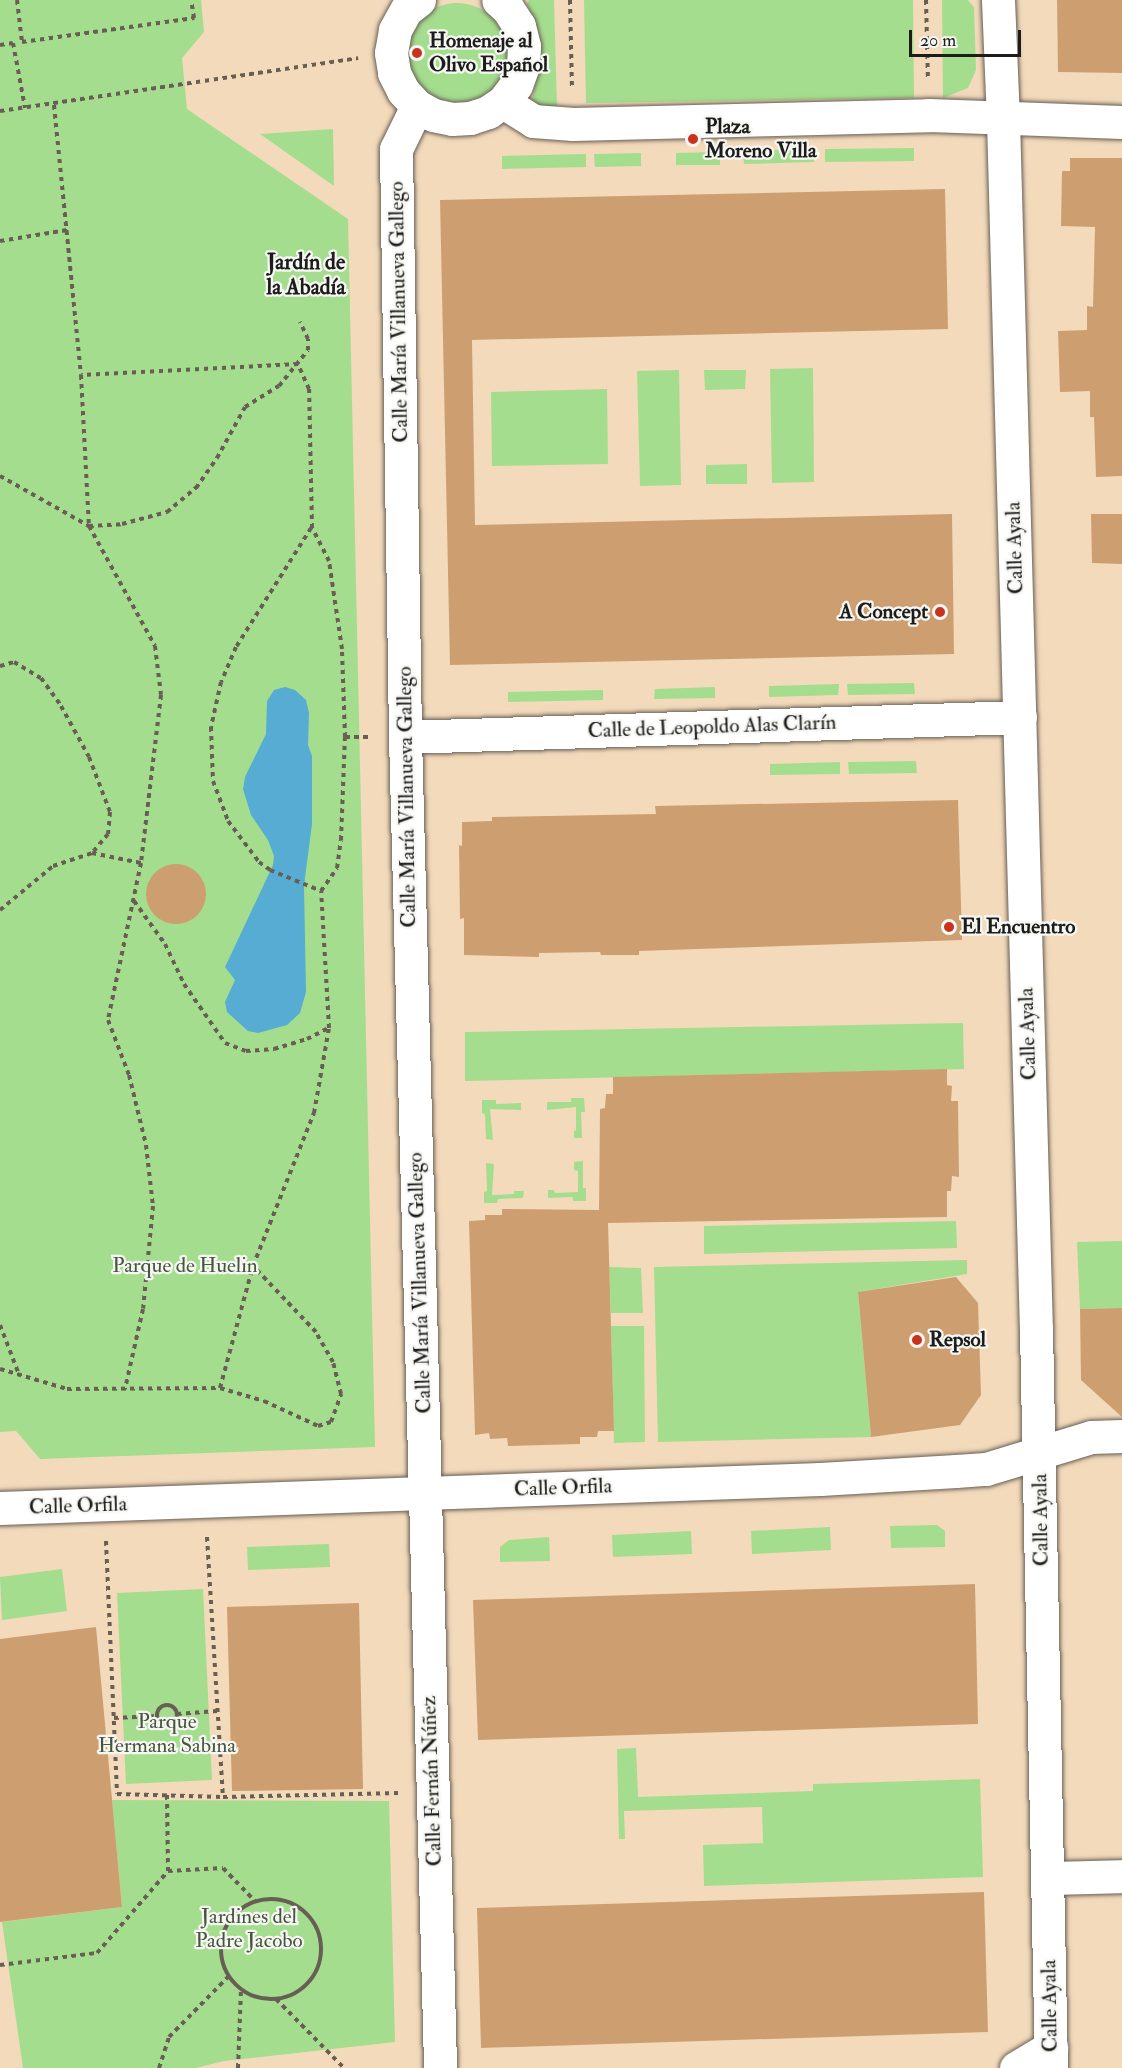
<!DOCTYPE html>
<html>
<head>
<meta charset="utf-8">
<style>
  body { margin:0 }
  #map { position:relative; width:1122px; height:2068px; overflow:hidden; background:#f3dabb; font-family:"IM FELL Double Pica",serif }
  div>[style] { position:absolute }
  .green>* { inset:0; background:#a5dd8e }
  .round { border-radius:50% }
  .water>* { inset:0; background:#56acd3 }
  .building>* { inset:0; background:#cd9f70 }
  .path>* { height:4px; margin-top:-2px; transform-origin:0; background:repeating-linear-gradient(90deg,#675e54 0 4.5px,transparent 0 9px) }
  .path>.ring { margin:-2px; padding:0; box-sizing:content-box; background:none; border:4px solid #675e54; border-radius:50% }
  .roads { filter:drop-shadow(0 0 2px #675e54) drop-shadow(0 0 2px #675e54) }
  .minor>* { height:33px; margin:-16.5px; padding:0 16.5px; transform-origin:16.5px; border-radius:16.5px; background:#fff }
  .major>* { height:33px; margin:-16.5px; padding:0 16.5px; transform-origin:16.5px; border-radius:16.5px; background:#fff }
  .dots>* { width:16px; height:16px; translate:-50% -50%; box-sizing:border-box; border:3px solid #f6f6f2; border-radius:50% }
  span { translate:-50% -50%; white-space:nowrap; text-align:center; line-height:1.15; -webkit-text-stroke:4.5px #f6f6f2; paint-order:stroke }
  .poi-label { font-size:21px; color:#1c1c1c; font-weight:700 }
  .left { translate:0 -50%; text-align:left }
  .right { translate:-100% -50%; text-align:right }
  .street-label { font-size:21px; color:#1c1c1c }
  .park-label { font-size:21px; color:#45563e }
  .neighbourhood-label { font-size:22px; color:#1c1c1c; font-weight:700 }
  .scale { position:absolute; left:909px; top:30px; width:112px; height:27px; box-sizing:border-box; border:3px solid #1c1c1c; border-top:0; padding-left:8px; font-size:18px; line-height:21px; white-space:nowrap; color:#1c1c1c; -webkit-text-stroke:4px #f6f6f2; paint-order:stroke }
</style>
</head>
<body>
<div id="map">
  <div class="green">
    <i style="clip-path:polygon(0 0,201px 0,204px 32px,182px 58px,187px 109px,348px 219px,375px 1447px,40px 1459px,16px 1431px,0 1432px)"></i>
    <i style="clip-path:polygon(529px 0,554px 0,557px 107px,539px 107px,532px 102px,541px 53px,538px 29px,527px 4px)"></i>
    <i style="clip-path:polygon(584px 0,913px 0,914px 98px,586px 103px)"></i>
    <i style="clip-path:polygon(942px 0,968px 0,974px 7px,976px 70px,968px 88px,943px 98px)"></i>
    <i class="round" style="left:407px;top:3px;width:100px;height:100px"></i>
    <i style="clip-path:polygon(333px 129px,334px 186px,260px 134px)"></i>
    <i style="clip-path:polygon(914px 148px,914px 161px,825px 162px,825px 149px)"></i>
    <i style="clip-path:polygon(814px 149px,814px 162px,744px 164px,743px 151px)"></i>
    <i style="clip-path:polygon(720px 152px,720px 165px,676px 165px,676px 153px)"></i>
    <i style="clip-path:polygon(641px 153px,641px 166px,595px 167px,594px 154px)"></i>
    <i style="clip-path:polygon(586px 154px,586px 167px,502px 169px,502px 156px)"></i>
    <i style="clip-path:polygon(813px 368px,814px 482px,772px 483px,770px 369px)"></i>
    <i style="clip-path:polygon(679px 370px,681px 485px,640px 486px,637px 371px)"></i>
    <i style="clip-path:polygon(704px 370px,746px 370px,745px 389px,705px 390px)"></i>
    <i style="clip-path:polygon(607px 389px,608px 464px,492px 466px,491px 392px)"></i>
    <i style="clip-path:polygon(747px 464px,747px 484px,706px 484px,706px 465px)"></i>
    <i style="clip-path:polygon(914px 683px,915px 694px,848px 695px,847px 684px)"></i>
    <i style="clip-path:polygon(839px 684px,838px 695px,769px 697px,769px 686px)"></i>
    <i style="clip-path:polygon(715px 687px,715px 698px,654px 699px,655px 689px)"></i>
    <i style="clip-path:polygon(603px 690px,603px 700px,508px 702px,508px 692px)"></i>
    <i style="clip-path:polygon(916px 761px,917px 773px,849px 774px,848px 762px)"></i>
    <i style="clip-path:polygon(840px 762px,840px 774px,770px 775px,770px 764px)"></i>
    <i style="clip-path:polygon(963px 1023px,964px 1069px,465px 1081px,465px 1032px)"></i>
    <i style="clip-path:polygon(571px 1098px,584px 1098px,585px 1112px,581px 1112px,582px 1138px,574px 1138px,574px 1131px,576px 1130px,576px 1107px,547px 1110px,547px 1102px,571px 1102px)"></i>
    <i style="clip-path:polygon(482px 1100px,496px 1100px,496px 1104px,521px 1103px,521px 1110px,490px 1109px,493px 1140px,486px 1139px,485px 1114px,482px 1113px)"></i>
    <i style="clip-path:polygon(583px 1161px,583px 1188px,586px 1188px,586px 1201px,573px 1201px,573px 1197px,548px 1198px,548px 1190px,554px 1190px,555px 1193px,578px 1192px,578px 1171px,574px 1170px,574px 1162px)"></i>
    <i style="clip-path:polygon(486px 1163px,494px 1164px,492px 1195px,514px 1194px,514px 1191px,524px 1191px,523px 1198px,498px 1199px,497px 1203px,484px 1203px,484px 1192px,487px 1191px)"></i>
    <i style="clip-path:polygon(956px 1221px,957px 1248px,704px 1254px,704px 1226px)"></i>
    <i style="clip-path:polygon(1122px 1241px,1122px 1308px,1080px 1309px,1077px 1242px)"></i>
    <i style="clip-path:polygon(967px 1260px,967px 1274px,858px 1292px,871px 1437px,658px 1442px,654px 1267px)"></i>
    <i style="clip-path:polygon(609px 1267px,641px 1268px,643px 1313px,611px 1313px)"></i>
    <i style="clip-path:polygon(611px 1326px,644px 1326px,645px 1442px,614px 1443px)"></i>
    <i style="clip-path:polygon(937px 1525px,945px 1531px,945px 1547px,891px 1548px,890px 1526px)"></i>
    <i style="clip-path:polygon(830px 1527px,831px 1550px,752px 1554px,751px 1531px)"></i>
    <i style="clip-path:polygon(691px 1531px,692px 1554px,613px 1557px,612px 1535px)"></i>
    <i style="clip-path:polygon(549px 1537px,550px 1561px,500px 1562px,500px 1547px,509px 1540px)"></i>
    <i style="clip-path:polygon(329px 1544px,330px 1567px,248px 1570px,247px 1547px)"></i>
    <i style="clip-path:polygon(62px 1569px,67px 1611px,2px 1620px,0 1577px)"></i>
    <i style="clip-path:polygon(203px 1589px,212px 1780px,126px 1784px,117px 1593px)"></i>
    <i style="clip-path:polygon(636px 1748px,638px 1797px,813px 1791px,813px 1784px,980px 1779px,983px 1877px,704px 1886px,703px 1845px,763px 1843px,762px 1807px,624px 1811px,625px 1839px,619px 1839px,617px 1749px)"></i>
    <i style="clip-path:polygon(112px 1800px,389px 1801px,395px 2042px,224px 2061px,196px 2068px,23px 2068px,2px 1922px,122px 1907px)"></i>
  </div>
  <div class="water">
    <i style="clip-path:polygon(285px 687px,295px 690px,306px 700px,309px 713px,308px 745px,312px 756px,312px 824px,304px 885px,306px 992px,300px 1013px,287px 1025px,258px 1033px,248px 1031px,227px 1012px,225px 1002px,235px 980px,225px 967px,273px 865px,274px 856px,268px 840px,251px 815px,243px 789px,245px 777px,266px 734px,267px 701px,274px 690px)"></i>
  </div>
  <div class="building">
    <i style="clip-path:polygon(1057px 0,1122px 0,1122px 73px,1058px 72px)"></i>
    <i style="clip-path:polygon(1070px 158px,1122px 158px,1122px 476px,1096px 477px,1094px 417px,1090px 417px,1090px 391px,1060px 392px,1058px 331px,1087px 330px,1087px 306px,1093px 307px,1095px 227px,1061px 226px,1062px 171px,1070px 171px)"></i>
    <i style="clip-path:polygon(945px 189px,948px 329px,472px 340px,475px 525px,952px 514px,954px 654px,450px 665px,440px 200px)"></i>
    <i style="clip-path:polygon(1091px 514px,1122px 514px,1122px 564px,1092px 563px)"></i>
    <i style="clip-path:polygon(958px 800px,962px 940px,639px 951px,639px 955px,601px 955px,600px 952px,539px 953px,539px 957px,464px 955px,464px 918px,460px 919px,459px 845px,462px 846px,462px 822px,492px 821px,492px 817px,656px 814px,655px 806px)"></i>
    <i class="round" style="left:146px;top:864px;width:60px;height:60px"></i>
    <i style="clip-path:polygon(947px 1069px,947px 1085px,952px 1086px,951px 1101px,958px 1101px,959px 1177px,952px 1176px,951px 1191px,947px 1191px,947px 1217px,608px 1223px,614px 1431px,598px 1431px,597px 1437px,580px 1437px,580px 1444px,508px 1446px,507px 1438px,490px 1439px,489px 1433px,475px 1435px,469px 1221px,485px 1220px,485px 1215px,502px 1215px,502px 1209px,599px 1210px,600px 1109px,605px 1108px,606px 1094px,613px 1094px,613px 1077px)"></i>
    <i style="clip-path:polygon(956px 1277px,978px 1303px,981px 1395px,960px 1425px,871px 1437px,858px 1292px)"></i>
    <i style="clip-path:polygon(1122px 1308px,1122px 1417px,1081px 1380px,1080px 1309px)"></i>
    <i style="clip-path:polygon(975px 1584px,978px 1724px,478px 1740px,473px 1600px)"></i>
    <i style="clip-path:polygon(359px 1603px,363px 1789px,232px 1791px,227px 1607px)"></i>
    <i style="clip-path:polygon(96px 1627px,122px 1907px,0 1922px,0 1639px)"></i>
    <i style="clip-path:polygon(984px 1892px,988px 2032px,481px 2048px,477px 1908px)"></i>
  </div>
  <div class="path">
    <i style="left:17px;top:0;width:42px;rotate:83.2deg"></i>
    <i style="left:22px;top:42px;width:174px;rotate:-7.9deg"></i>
    <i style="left:194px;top:18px;width:18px;rotate:-99deg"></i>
    <i style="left:570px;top:0;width:89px;rotate:88.7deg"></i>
    <i style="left:926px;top:0;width:80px;rotate:88.6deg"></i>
    <i style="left:0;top:45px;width:13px;rotate:-9deg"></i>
    <i style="left:13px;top:43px;width:66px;rotate:79.5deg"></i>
    <i style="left:54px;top:105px;width:271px;rotate:84.3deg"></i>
    <i style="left:81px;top:375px;width:151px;rotate:87deg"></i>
    <i style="left:89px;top:526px;width:137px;rotate:61.2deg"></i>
    <i style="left:155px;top:646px;width:49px;rotate:83deg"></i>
    <i style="left:161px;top:695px;width:169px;rotate:96.8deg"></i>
    <i style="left:141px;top:863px;width:160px;rotate:101.9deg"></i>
    <i style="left:108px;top:1020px;width:59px;rotate:69.1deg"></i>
    <i style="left:129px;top:1075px;width:72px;rotate:76.3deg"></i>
    <i style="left:146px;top:1145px;width:61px;rotate:83.5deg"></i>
    <i style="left:153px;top:1206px;width:103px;rotate:95.5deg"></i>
    <i style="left:143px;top:1309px;width:82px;rotate:102.7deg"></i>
    <i style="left:0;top:111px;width:362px;rotate:-8.4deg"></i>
    <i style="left:0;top:241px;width:68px;rotate:-9.3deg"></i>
    <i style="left:0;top:476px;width:102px;rotate:29.3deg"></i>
    <i style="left:89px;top:526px;width:33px;rotate:-3deg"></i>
    <i style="left:122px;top:524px;width:47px;rotate:-14.9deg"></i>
    <i style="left:167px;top:512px;width:38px;rotate:-40deg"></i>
    <i style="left:196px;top:488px;width:37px;rotate:-55deg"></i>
    <i style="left:217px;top:458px;width:58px;rotate:-61.2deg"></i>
    <i style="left:245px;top:407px;width:40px;rotate:-32deg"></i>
    <i style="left:279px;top:386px;width:46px;rotate:-51.1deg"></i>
    <i style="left:308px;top:350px;width:11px;rotate:-90deg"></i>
    <i style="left:308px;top:339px;width:19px;rotate:-115deg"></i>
    <i style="left:311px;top:528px;width:141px;rotate:122.2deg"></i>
    <i style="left:236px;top:647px;width:38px;rotate:113deg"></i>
    <i style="left:221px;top:682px;width:46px;rotate:102.5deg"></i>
    <i style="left:211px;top:727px;width:54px;rotate:87.9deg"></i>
    <i style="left:213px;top:781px;width:43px;rotate:69.4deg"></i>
    <i style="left:228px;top:821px;width:51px;rotate:52.9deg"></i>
    <i style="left:259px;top:862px;width:14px;rotate:36deg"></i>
    <i style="left:270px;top:870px;width:55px;rotate:22.4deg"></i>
    <i style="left:0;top:666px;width:15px;rotate:-16deg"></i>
    <i style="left:14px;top:662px;width:31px;rotate:31deg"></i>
    <i style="left:41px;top:678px;width:34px;rotate:54deg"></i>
    <i style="left:61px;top:706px;width:58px;rotate:61.2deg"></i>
    <i style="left:89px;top:757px;width:59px;rotate:69.1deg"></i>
    <i style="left:110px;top:812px;width:22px;rotate:95deg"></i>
    <i style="left:108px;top:834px;width:25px;rotate:130deg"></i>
    <i style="left:345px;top:737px;width:26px"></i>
    <i style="left:134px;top:901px;width:53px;rotate:54.2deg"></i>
    <i style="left:165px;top:944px;width:44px;rotate:64.6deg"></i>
    <i style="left:184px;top:984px;width:72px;rotate:55.2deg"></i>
    <i style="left:225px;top:1043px;width:22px;rotate:21deg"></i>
    <i style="left:246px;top:1051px;width:28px;rotate:-4deg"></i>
    <i style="left:274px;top:1049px;width:34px;rotate:-17deg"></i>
    <i style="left:307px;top:1039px;width:25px;rotate:-27deg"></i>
    <i style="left:0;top:910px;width:69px;rotate:-39.7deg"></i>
    <i style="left:53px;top:866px;width:41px;rotate:-18.4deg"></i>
    <i style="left:92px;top:853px;width:50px;rotate:11.5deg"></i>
    <i style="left:0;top:1325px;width:50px;rotate:69deg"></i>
    <i style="left:0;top:1369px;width:70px;rotate:16.6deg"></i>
    <i style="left:67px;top:1389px;width:153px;rotate:-0.4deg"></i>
    <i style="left:220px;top:1388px;width:126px;rotate:-74.9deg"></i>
    <i style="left:253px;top:1266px;width:165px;rotate:-68.3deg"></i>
    <i style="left:314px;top:1113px;width:86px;rotate:-80deg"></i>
    <i style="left:329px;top:1028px;width:137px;rotate:-93.3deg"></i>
    <i style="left:321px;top:891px;width:28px;rotate:-55deg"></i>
    <i style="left:337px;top:868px;width:28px;rotate:-82deg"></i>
    <i style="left:341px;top:840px;width:103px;rotate:-87.8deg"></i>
    <i style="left:345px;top:737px;width:88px;rotate:-92deg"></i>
    <i style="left:342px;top:649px;width:89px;rotate:-98.4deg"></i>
    <i style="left:329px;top:561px;width:37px;rotate:-117deg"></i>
    <i style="left:312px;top:528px;width:139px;rotate:-91.2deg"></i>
    <i style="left:309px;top:389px;width:27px;rotate:-114deg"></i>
    <i style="left:298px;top:364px;width:217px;rotate:177.1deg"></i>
    <i style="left:220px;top:1388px;width:46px;rotate:16.5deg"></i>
    <i style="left:264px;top:1401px;width:60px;rotate:24.8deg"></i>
    <i style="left:318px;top:1426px;width:14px;rotate:-17deg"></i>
    <i style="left:331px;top:1422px;width:30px;rotate:-70deg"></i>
    <i style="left:341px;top:1394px;width:33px;rotate:-104deg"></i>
    <i style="left:333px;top:1362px;width:34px;rotate:-120deg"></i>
    <i style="left:316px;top:1332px;width:90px;rotate:-133.6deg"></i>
    <i style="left:207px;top:1537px;width:260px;rotate:86.5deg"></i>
    <i style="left:106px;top:1541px;width:253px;rotate:87.5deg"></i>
    <i style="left:117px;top:1794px;width:106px;rotate:1.6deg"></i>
    <i style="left:223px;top:1797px;width:176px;rotate:-1.3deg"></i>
    <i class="ring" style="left:157px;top:1705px;width:16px;height:16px"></i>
    <i style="left:177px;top:1714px;width:40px;rotate:-4.3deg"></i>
    <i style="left:114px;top:1718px;width:43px;rotate:-2.7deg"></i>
    <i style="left:167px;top:1795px;width:76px;rotate:89.2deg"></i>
    <i style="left:168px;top:1871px;width:55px;rotate:-3.1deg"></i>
    <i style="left:223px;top:1868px;width:46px;rotate:45.9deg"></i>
    <i class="ring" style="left:221px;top:1899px;width:96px;height:96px"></i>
    <i style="left:0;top:1965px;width:98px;rotate:-7.1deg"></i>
    <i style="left:97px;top:1953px;width:108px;rotate:-49.1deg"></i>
    <i style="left:276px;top:1999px;width:97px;rotate:45.4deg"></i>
    <i style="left:159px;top:2068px;width:33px;rotate:-72deg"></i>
    <i style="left:169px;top:2037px;width:86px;rotate:-45.5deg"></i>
    <i style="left:238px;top:2068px;width:79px;rotate:-87.8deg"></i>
  </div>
  <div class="roads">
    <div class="minor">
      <i style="left:419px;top:0;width:16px;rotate:142deg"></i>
      <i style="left:406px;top:10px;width:23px;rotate:119deg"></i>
      <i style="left:395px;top:30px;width:23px;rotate:100deg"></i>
      <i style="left:391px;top:53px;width:20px;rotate:81deg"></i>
      <i style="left:394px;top:73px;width:20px;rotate:63deg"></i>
      <i style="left:403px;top:91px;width:21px;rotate:47deg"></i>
      <i style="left:417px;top:106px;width:18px;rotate:29deg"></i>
      <i style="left:433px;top:115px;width:19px;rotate:12deg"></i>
      <i style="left:452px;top:119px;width:18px;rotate:-3deg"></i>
      <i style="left:470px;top:118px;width:19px;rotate:-18deg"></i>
      <i style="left:488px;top:112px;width:18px;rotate:-34deg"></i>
      <i style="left:503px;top:102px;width:21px;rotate:-53deg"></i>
      <i style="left:516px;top:85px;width:20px;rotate:-70deg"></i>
      <i style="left:523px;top:66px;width:20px;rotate:-87deg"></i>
      <i style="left:524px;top:46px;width:21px;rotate:-104deg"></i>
      <i style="left:519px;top:26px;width:20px;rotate:-123deg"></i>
      <i style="left:508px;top:9px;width:13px;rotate:-138deg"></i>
      <i style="left:503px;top:102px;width:36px;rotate:32deg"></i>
      <i style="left:533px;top:121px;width:40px;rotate:4.3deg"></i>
      <i style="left:573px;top:124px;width:356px;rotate:-1.4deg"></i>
      <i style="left:929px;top:115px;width:193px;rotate:2.1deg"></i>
      <i style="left:417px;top:106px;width:48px;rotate:116deg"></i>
      <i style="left:396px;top:149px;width:588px;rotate:89.12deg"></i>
      <i style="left:405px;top:737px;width:1331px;rotate:88.49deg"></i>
      <i style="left:405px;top:737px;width:615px;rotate:-1.86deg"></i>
      <i style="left:0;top:1508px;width:821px;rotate:-2.03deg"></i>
      <i style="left:820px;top:1479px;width:136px;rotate:-3.4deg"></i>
      <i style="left:956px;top:1471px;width:30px;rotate:-4deg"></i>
      <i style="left:986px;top:1469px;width:110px;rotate:-16.9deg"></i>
      <i style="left:1091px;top:1437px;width:31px;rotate:-2deg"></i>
      <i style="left:1048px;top:1878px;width:74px;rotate:-1.5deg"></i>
      <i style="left:1016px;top:2068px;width:41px;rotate:-31deg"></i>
    </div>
    <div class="major">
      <i style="left:998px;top:0;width:120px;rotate:87.6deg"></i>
      <i style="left:1003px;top:120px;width:1209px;rotate:88.44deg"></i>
      <i style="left:1036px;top:1329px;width:739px;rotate:88.84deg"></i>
    </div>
  </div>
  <div class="dots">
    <i style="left:417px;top:53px;background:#c8321e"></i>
    <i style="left:693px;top:139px;background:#c8321e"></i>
    <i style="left:940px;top:612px;background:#c8321e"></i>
    <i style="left:949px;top:927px;background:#c8321e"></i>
    <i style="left:917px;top:1340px;background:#c8321e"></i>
  </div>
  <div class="poi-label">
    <span class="left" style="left:429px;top:53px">Homenaje al<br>Olivo Español</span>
    <span class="left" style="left:705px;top:139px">Plaza<br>Moreno Villa</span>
    <span class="right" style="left:928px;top:612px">A Concept</span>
    <span class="left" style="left:961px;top:927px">El Encuentro</span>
    <span class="left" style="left:929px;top:1340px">Repsol</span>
  </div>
  <div class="street-label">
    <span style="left:399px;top:312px;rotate:-91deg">Calle María Villanueva Gallego</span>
    <span style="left:1015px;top:548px;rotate:-92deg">Calle Ayala</span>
    <span style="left:712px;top:727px;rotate:-2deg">Calle de Leopoldo Alas Clarín</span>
    <span style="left:407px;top:797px;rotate:-91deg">Calle María Villanueva Gallego</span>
    <span style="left:1028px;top:1034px;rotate:-92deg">Calle Ayala</span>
    <span style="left:420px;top:1283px;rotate:-92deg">Calle María Villanueva Gallego</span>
    <span style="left:563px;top:1488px;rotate:-2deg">Calle Orfila</span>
    <span style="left:78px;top:1506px;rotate:-2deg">Calle Orfila</span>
    <span style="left:1041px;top:1520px;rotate:-91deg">Calle Ayala</span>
    <span style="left:432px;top:1781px;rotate:-92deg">Calle Fernán Núñez</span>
    <span style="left:1050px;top:2006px;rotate:-91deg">Calle Ayala</span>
  </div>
  <div class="park-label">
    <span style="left:185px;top:1266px">Parque de Huelin</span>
    <span style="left:167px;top:1734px">Parque<br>Hermana Sabina</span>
    <span style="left:249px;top:1929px">Jardines del<br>Padre Jacobo</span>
  </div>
  <div class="neighbourhood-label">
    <span style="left:306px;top:275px">Jardín de<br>la Abadía</span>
  </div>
  <div class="scale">20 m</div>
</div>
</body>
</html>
